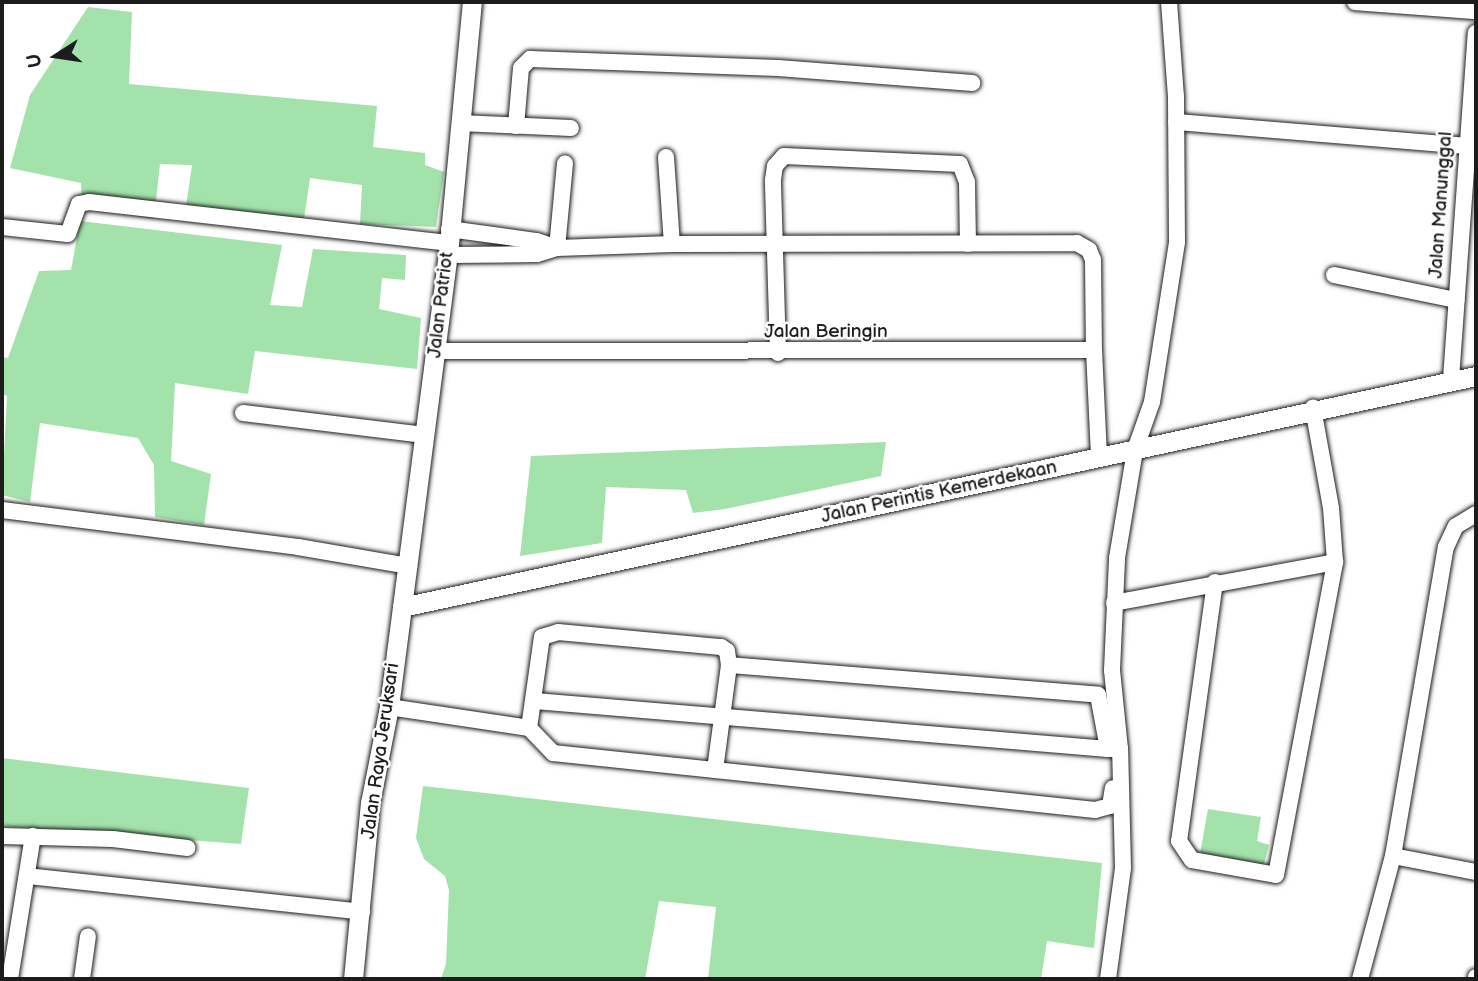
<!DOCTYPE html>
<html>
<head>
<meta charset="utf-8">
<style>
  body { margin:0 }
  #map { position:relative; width:1478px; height:981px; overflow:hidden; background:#fff; font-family:"Balsamiq Sans",sans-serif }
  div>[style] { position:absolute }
  .green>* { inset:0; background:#a3e2aa }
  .roads { filter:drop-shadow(0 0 2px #1c1c1c) drop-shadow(0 0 2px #1c1c1c) }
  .minor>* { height:16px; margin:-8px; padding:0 8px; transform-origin:8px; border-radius:8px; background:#fff }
  .tertiary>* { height:19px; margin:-9.5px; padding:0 9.5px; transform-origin:9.5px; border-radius:9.5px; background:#fff }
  span { translate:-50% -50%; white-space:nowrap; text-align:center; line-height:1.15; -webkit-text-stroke:5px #fff; paint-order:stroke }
  .street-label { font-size:19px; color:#1c1c1c }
  .frame { position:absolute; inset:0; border:4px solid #1c1c1c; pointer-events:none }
  .north { position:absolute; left:21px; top:21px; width:70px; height:70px; -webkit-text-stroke:5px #fff; paint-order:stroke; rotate:258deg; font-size:19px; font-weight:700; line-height:28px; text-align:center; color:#1c1c1c }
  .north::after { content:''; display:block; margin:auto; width:24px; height:32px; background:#1c1c1c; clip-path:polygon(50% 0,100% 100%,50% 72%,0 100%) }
</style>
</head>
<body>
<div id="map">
  <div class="green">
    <i style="clip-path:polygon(88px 7px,132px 12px,129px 84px,377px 106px,373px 147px,425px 153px,425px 165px,444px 172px,436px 227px,360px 224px,362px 185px,310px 178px,302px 233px,184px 220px,192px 165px,160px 164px,154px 219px,82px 208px,81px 183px,10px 168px,30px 95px)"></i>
    <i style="clip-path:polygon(80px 221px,282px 245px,270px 305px,302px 307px,313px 249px,406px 255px,405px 280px,382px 278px,379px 309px,421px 318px,417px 369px,255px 351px,248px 394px,175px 383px,171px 461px,211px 474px,204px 525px,155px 517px,154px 465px,138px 438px,40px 423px,30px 502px,2px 495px,7px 396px,2px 394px,2px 357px,8px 358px,39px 271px,71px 270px)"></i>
    <i style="clip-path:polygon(886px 442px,881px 476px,725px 509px,693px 513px,686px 490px,606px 487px,602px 543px,520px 556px,531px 456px)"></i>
    <i style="clip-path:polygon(2px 758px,249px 788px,241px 844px,2px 826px)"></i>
    <i style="clip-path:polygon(423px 786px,1102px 863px,1094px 948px,1047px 941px,1041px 979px,708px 979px,716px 907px,659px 901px,645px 979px,441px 979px,446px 964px,449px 890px,445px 876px,424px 859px,416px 838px)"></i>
    <i style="clip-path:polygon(1208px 809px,1261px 817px,1257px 841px,1269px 845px,1263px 868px,1200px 854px)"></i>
  </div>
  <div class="roads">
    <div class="minor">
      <i style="left:1355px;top:2px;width:121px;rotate:4.3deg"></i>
      <i style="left:1176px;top:122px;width:291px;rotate:4.7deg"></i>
      <i style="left:460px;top:123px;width:111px;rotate:2.6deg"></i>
      <i style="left:516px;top:126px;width:58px;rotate:-85.1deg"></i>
      <i style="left:521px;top:68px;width:13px;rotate:-45deg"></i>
      <i style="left:530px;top:59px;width:248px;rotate:2.1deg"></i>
      <i style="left:778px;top:68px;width:195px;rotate:4.4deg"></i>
      <i style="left:666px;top:157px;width:87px;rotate:86.1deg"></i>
      <i style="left:2px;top:227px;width:66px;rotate:6.1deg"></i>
      <i style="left:68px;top:234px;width:32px;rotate:-70deg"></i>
      <i style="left:79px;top:204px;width:10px;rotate:-11deg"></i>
      <i style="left:89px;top:202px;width:361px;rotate:6.5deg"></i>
      <i style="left:449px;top:229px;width:89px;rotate:7.8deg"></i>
      <i style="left:537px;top:241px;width:21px;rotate:19deg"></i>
      <i style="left:557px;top:248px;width:85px;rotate:-84.6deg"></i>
      <i style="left:448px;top:255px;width:89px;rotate:-0.6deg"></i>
      <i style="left:537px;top:254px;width:21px;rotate:-17deg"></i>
      <i style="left:557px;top:248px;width:115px;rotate:-2deg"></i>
      <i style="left:672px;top:244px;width:405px;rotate:-0.1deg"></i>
      <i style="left:1077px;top:243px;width:14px;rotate:30deg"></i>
      <i style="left:1089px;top:250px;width:11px;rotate:68deg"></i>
      <i style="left:1093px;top:260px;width:90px;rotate:89.4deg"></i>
      <i style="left:1334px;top:275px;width:125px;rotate:11.6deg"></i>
      <i style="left:435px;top:351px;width:659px;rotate:-0.09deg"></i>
      <i style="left:1094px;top:350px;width:107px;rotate:87.3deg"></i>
      <i style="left:778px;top:353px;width:173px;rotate:-91.7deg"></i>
      <i style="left:773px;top:180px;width:14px;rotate:-82deg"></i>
      <i style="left:775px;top:166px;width:13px;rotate:-48deg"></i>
      <i style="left:784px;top:156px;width:176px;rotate:2.6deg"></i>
      <i style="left:960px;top:164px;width:19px;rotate:69deg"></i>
      <i style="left:967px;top:182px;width:62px;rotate:89.1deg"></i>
      <i style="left:1451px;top:379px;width:347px;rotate:-85.9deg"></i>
      <i style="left:243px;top:413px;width:183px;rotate:6.9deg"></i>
      <i style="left:2px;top:510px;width:298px;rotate:7.1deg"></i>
      <i style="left:298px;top:547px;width:113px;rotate:9.7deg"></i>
      <i style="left:1215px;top:582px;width:261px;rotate:97.9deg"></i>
      <i style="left:1179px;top:841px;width:23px;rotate:56deg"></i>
      <i style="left:1192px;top:860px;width:85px;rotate:10.1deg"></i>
      <i style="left:1276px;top:875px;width:319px;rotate:-79.3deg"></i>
      <i style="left:1335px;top:562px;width:54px;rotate:-94.2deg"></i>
      <i style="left:1331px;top:508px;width:102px;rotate:-100.2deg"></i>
      <i style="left:1114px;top:603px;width:225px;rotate:-10.5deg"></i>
      <i style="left:535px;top:701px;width:575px;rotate:4.79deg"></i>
      <i style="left:389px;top:707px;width:142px;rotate:8.5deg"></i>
      <i style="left:529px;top:728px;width:35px;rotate:46deg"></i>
      <i style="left:553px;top:753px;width:545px;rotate:6deg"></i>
      <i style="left:1095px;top:810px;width:16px;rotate:-15deg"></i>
      <i style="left:1110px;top:806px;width:18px;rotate:-81deg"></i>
      <i style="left:529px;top:728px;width:92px;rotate:-81.9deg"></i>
      <i style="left:542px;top:637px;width:17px;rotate:-17deg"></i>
      <i style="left:558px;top:632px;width:164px;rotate:5.3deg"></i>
      <i style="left:721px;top:647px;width:7px;rotate:34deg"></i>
      <i style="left:727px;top:651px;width:14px;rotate:82deg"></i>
      <i style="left:729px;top:665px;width:370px;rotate:4.6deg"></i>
      <i style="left:1098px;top:695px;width:55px;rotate:79.5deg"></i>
      <i style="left:1108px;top:749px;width:12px"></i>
      <i style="left:715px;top:770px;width:106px;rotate:-82.4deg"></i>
      <i style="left:2px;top:836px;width:111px;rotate:1.5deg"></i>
      <i style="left:113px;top:839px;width:75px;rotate:6.9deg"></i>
      <i style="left:1393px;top:856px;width:85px;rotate:10.9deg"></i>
      <i style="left:27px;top:876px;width:337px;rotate:6.1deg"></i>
      <i style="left:10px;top:979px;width:145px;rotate:-80.9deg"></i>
      <i style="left:82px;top:979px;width:43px;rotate:-82.1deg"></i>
      <i style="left:1108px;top:979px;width:112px;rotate:-82.3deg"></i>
      <i style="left:1123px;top:868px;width:119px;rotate:-91.4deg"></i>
      <i style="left:1120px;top:749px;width:79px;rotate:-95.8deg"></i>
      <i style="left:1112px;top:670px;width:112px;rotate:-87.4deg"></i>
      <i style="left:1117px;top:558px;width:109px;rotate:-80.5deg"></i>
      <i style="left:1135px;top:450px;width:51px;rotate:-70.5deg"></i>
      <i style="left:1152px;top:402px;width:162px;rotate:-81.1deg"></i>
      <i style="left:1177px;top:242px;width:145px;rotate:-90.4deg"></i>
      <i style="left:1176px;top:97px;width:95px;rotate:-94.2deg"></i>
      <i style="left:1360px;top:979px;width:127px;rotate:-75deg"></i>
      <i style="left:1393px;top:856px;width:314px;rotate:-80.3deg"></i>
      <i style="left:1446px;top:547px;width:23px;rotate:-65deg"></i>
      <i style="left:1456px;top:526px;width:23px;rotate:-31deg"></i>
      <i style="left:1476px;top:979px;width:2px;rotate:-90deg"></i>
    </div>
    <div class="tertiary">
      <i style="left:402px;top:607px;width:1099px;rotate:-12.14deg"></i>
      <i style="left:353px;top:979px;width:177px;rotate:-84.5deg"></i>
      <i style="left:370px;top:803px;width:98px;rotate:-78.8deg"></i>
      <i style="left:389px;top:707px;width:456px;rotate:-82.6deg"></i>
      <i style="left:448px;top:255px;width:254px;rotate:-84.6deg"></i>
    </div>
  </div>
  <div class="street-label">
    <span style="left:1441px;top:205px;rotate:-86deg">Jalan Manunggal</span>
    <span style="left:441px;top:305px;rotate:-83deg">Jalan Patriot</span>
    <span style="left:826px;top:332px">Jalan Beringin</span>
    <span style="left:939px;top:492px;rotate:-12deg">Jalan Perintis Kemerdekaan</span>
    <span style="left:381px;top:751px;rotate:-82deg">Jalan Raya Jeruksari</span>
  </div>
  <div class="frame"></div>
  <div class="north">U</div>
</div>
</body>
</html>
